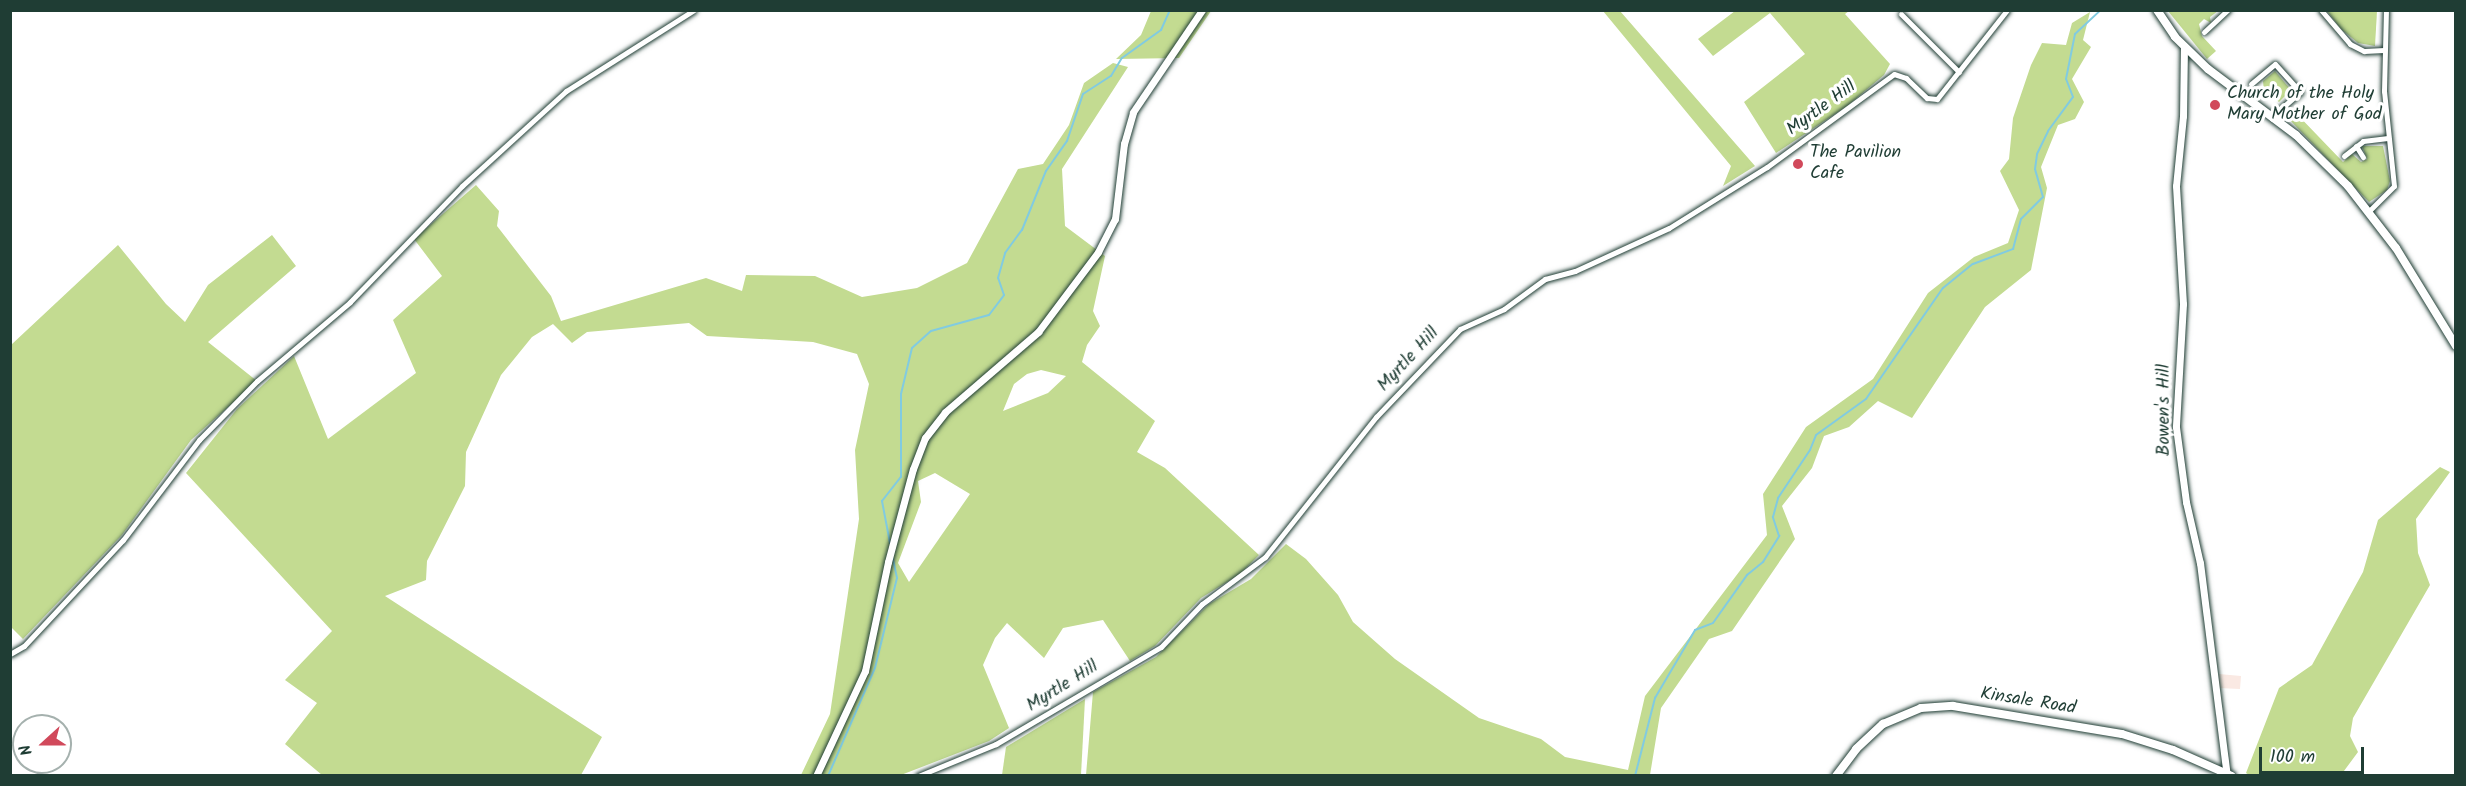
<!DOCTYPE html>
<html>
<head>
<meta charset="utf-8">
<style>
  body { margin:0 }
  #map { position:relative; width:2466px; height:786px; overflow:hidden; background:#fff; font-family:Kalam,sans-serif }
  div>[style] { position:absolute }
  .built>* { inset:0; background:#fae9e3 }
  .green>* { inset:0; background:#c3db91 }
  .stream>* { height:2px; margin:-1px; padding:0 1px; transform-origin:1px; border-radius:1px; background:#81cbe1 }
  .roads { filter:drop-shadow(0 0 2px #1f3d34) drop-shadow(0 0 2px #1f3d34) }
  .minor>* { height:5px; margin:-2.5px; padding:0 2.5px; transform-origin:2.5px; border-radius:2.5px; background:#fff }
  .tertiary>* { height:7px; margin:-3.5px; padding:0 3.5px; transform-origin:3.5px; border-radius:3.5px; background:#fff }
  .secondary>* { height:8px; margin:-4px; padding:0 4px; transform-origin:4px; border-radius:4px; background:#fff }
  .dots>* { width:16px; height:16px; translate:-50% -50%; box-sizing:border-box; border:3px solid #fff; border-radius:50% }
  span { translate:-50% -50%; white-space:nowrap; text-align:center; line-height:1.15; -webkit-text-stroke:6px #fff; paint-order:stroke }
  .poi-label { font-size:18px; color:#1f3d34 }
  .left { translate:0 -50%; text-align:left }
  .street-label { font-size:18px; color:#1f3d34 }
  .frame { position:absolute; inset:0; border:12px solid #1f3d34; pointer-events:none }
  .north { position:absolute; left:12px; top:714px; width:60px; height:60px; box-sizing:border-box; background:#fff; border:2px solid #a5b1ae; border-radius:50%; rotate:249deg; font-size:16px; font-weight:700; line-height:24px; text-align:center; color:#1f3d34 }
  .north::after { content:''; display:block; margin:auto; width:21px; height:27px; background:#d1495b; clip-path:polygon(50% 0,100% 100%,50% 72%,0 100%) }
  .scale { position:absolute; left:2259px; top:747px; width:105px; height:27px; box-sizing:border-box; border:3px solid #1f3d34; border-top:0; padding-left:8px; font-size:18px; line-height:21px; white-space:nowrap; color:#1f3d34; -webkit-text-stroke:4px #fff; paint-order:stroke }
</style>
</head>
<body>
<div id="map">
  <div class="built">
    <i style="clip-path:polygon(2219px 674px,2241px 676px,2240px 689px,2218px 688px)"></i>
  </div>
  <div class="green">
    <i style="clip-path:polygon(1151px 11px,1211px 11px,1179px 58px,1116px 59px,1141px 35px)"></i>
    <i style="clip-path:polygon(1603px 11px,1620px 11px,1755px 166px,1723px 186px,1731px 166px)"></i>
    <i style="clip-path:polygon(1735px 11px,1849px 11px,1845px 14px,1890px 64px,1884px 75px,1847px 106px,1776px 153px,1744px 102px,1805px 54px,1770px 13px,1713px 56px,1698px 39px)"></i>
    <i style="clip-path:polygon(2168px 11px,2218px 11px,2210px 17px,2211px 23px,2204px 19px,2199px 24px,2202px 36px,2216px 51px,2207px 59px)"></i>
    <i style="clip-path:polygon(2327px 11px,2377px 11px,2375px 46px,2358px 43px,2341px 29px)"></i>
    <i style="clip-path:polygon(2090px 12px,2083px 40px,2091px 47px,2072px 79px,2084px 102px,2075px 119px,2058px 125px,2041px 167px,2047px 188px,2031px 270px,1985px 307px,1912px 418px,1878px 401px,1849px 427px,1824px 436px,1812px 468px,1782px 506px,1795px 539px,1732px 631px,1709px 639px,1661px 708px,1650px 775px,1086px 775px,1093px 692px,1156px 657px,1209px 604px,1251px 579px,1286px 544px,1306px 559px,1338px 595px,1353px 622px,1395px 659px,1479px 718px,1541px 739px,1565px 757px,1628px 770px,1645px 696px,1767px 535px,1763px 494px,1806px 427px,1873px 379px,1928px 293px,1974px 257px,2008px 243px,2019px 210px,2000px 171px,2009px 159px,2013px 118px,2031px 65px,2042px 43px,2066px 45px,2072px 23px)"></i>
    <i style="clip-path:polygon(evenodd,1113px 63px,1128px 67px,1062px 169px,1065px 226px,1105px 256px,1093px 311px,1100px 326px,1087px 345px,1082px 362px,1155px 421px,1137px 452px,1165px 468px,1259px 555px,1240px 574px,1201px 598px,1155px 646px,1130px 661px,1103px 620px,1063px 628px,1044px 658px,1007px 623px,995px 638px,983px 665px,1009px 728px,989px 741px,901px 775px,801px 775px,830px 714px,859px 519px,855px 450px,869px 384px,857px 354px,813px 342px,707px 336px,689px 323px,587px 332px,572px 343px,553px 324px,532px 337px,501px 375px,466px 452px,465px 486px,427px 561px,426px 580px,385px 596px,602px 737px,581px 775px,322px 775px,285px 744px,317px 703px,285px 680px,332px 631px,186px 473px,237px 409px,294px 356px,328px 439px,416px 373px,393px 320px,442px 276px,414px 239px,476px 185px,499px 211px,497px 226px,551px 296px,561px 321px,706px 278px,742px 291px,746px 275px,815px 276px,862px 297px,917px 288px,967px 263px,1018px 169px,1043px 164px,1069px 125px,1084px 83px,1113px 63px,1041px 370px,1066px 376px,1048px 393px,1003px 411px,1014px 384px,1027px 374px,1041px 370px,1113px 63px,935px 473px,970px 494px,909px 582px,898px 563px,921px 502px,918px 481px,935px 473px)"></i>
    <i style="clip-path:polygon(2275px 71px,2291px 90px,2279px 102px,2264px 91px,2263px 81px)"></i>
    <i style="clip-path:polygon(2293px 110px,2343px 162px,2352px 154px,2361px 162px,2367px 159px,2362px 146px,2383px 146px,2390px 181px,2387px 190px,2369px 202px,2287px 117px)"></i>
    <i style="clip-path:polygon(272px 235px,296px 266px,208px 342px,257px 381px,191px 440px,122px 535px,23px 639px,11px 627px,11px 345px,118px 245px,166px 304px,185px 322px,208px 285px)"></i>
    <i style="clip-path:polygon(2440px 467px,2450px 472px,2416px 519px,2418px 553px,2430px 585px,2353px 718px,2350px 736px,2358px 752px,2341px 775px,2249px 775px,2246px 773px,2279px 688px,2312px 665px,2363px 572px,2378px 520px)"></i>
    <i style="clip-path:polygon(1085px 699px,1081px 775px,1002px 775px,1006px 747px)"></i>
  </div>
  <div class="stream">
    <i style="left:890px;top:543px;width:43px;rotate:-100.8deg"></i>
    <i style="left:882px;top:501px;width:31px;rotate:-52deg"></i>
    <i style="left:901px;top:477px;width:83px;rotate:-90deg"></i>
    <i style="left:901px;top:394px;width:47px;rotate:-76.6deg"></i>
    <i style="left:912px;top:348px;width:25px;rotate:-42deg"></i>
    <i style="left:931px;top:331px;width:60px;rotate:-15.4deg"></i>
    <i style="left:989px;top:315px;width:25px;rotate:-53deg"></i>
    <i style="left:1004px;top:295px;width:18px;rotate:-109deg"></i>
    <i style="left:998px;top:278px;width:26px;rotate:-74deg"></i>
    <i style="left:1005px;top:253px;width:29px;rotate:-54deg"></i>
    <i style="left:1022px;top:230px;width:64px;rotate:-67.9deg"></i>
    <i style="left:1046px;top:171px;width:37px;rotate:-55deg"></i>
    <i style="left:1067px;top:141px;width:50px;rotate:-71.2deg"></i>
    <i style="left:1083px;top:94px;width:33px;rotate:-33deg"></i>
    <i style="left:1111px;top:76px;width:21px;rotate:-59deg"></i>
    <i style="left:1122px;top:58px;width:48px;rotate:-35.7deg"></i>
    <i style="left:1161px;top:30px;width:22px;rotate:-66deg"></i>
    <i style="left:828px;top:776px;width:118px;rotate:-66.5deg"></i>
    <i style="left:875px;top:668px;width:93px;rotate:-76.3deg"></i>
    <i style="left:897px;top:578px;width:25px;rotate:-102deg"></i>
    <i style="left:1635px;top:776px;width:81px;rotate:-75.6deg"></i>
    <i style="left:1655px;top:698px;width:79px;rotate:-59.5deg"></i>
    <i style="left:1695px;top:630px;width:19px;rotate:-21deg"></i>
    <i style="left:1713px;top:623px;width:59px;rotate:-54.7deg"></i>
    <i style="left:1747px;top:575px;width:21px;rotate:-39deg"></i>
    <i style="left:1763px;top:562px;width:31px;rotate:-58deg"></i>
    <i style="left:1779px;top:536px;width:20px;rotate:-108deg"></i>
    <i style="left:1773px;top:517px;width:20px;rotate:-75deg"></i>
    <i style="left:1778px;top:498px;width:58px;rotate:-56.3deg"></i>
    <i style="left:1810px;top:450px;width:16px;rotate:-68deg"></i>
    <i style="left:1816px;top:435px;width:62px;rotate:-35.8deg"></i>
    <i style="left:1866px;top:399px;width:135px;rotate:-55.3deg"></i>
    <i style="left:1943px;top:288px;width:38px;rotate:-39deg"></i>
    <i style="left:1973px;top:264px;width:43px;rotate:-20.6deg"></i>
    <i style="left:2013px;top:249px;width:31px;rotate:-75deg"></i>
    <i style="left:2021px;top:219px;width:31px;rotate:-45deg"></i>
    <i style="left:2043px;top:197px;width:29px;rotate:-106deg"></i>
    <i style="left:2035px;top:169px;width:15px;rotate:-82deg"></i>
    <i style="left:2037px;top:154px;width:25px;rotate:-64deg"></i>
    <i style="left:2048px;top:131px;width:42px;rotate:-53.7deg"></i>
    <i style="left:2073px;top:97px;width:19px;rotate:-111deg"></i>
    <i style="left:2066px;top:79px;width:46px;rotate:-78.7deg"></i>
    <i style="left:2075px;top:34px;width:35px;rotate:-43deg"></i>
  </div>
  <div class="roads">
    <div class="minor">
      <i style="left:2321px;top:10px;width:45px;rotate:49.5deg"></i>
      <i style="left:2350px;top:44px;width:16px;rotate:27deg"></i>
      <i style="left:2364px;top:51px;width:20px;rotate:-3deg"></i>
      <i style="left:1901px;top:14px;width:82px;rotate:45deg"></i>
      <i style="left:2204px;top:32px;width:33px;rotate:-43deg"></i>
      <i style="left:2251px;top:84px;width:31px;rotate:-40deg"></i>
      <i style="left:2275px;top:64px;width:38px;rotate:48deg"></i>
      <i style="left:2300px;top:92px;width:37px;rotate:139deg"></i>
      <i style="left:2356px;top:146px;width:13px;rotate:58deg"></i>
      <i style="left:2344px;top:156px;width:24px;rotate:-38deg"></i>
      <i style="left:2363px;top:141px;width:25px;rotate:-7deg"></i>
      <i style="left:2369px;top:211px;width:35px;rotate:-45deg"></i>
      <i style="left:2394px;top:186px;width:96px;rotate:-96deg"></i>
      <i style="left:2384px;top:91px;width:81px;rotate:-88.6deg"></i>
      <i style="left:10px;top:654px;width:16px;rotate:-30deg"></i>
      <i style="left:24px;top:646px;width:145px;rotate:-47deg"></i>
      <i style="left:123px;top:540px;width:126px;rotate:-52.8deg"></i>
      <i style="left:199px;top:440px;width:83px;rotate:-45.5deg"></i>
      <i style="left:257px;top:381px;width:122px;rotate:-40.3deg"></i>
      <i style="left:350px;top:302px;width:161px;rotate:-46deg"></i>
      <i style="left:462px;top:186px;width:141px;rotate:-42.4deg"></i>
      <i style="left:566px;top:91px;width:151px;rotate:-32.3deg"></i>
      <i style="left:918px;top:776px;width:84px;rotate:-22.3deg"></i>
      <i style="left:996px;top:744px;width:191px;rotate:-30.5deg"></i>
      <i style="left:1161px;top:647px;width:59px;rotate:-46.4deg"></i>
      <i style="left:1202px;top:604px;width:79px;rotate:-36.7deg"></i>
      <i style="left:1265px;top:557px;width:179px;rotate:-51.6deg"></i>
      <i style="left:1376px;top:417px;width:122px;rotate:-46.3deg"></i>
      <i style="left:1460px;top:329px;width:48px;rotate:-24.4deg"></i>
      <i style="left:1504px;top:309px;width:51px;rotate:-36.2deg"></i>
      <i style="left:1545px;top:279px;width:31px;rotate:-15deg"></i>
      <i style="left:1575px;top:271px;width:103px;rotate:-24.6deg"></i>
      <i style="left:1669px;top:228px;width:115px;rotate:-31.9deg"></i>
      <i style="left:1767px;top:167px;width:157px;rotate:-36.2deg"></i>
      <i style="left:1894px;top:74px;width:13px;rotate:18deg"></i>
      <i style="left:1906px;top:78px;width:29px;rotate:44deg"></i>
      <i style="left:1927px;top:98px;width:10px;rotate:6deg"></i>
      <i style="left:1937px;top:99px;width:113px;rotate:-51.8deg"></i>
    </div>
    <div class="tertiary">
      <i style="left:2184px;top:46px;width:70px;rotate:90.8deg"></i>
      <i style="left:2183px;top:116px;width:70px;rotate:95.7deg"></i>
      <i style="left:2176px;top:186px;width:118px;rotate:86.6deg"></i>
      <i style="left:2183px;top:304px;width:123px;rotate:93.3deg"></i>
      <i style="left:2176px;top:427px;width:76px;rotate:82.4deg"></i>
      <i style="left:2186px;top:502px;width:63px;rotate:77.1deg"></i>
      <i style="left:2200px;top:563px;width:215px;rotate:82.8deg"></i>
      <i style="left:816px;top:776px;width:116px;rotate:-65deg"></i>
      <i style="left:865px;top:671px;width:111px;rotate:-78.1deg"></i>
      <i style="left:888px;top:562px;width:96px;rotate:-75deg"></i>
      <i style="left:913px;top:469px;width:33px;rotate:-69deg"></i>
      <i style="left:925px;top:438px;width:33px;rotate:-52deg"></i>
      <i style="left:945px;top:412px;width:123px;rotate:-40.7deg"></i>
      <i style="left:1038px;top:332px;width:100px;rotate:-53.1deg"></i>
      <i style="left:1098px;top:252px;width:37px;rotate:-63deg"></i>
      <i style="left:1115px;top:219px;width:76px;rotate:-83.2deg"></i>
      <i style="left:1124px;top:144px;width:33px;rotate:-74deg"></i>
      <i style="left:1133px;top:112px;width:123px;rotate:-55.9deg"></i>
    </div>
    <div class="secondary">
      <i style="left:2157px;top:10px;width:32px;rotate:56deg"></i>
      <i style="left:2175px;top:37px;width:46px;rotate:44.1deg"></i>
      <i style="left:2208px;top:69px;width:110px;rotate:36.9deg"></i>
      <i style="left:2296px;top:135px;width:73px;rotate:44.4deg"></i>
      <i style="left:2348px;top:186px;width:78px;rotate:52.3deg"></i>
      <i style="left:2396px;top:248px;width:115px;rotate:58.5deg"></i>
      <i style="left:1836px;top:776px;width:34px;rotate:-53deg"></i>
      <i style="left:1856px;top:749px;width:37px;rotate:-43deg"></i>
      <i style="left:1883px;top:724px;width:41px;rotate:-22.8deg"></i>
      <i style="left:1921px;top:708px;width:32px;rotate:-4deg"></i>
      <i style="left:1953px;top:706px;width:171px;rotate:9.4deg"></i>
      <i style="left:2122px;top:734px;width:53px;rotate:17.4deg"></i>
      <i style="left:2173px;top:750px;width:64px;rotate:23.8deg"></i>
    </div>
  </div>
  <div class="dots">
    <i style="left:2215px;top:105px;background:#d1495b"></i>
    <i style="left:1798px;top:164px;background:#d1495b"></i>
  </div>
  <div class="poi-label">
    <span class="left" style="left:2227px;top:105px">Church of the Holy<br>Mary Mother of God</span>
    <span class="left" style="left:1810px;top:164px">The Pavilion<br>Cafe</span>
  </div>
  <div class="street-label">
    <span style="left:1822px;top:109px;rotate:-36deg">Myrtle Hill</span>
    <span style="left:1409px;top:360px;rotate:-47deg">Myrtle Hill</span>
    <span style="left:2165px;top:410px;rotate:-90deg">Bowen's Hill</span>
    <span style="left:1063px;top:687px;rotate:-32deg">Myrtle Hill</span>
    <span style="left:2028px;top:702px;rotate:9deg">Kinsale Road</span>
  </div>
  <div class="frame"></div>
  <div class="north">N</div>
  <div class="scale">100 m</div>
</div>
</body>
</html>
